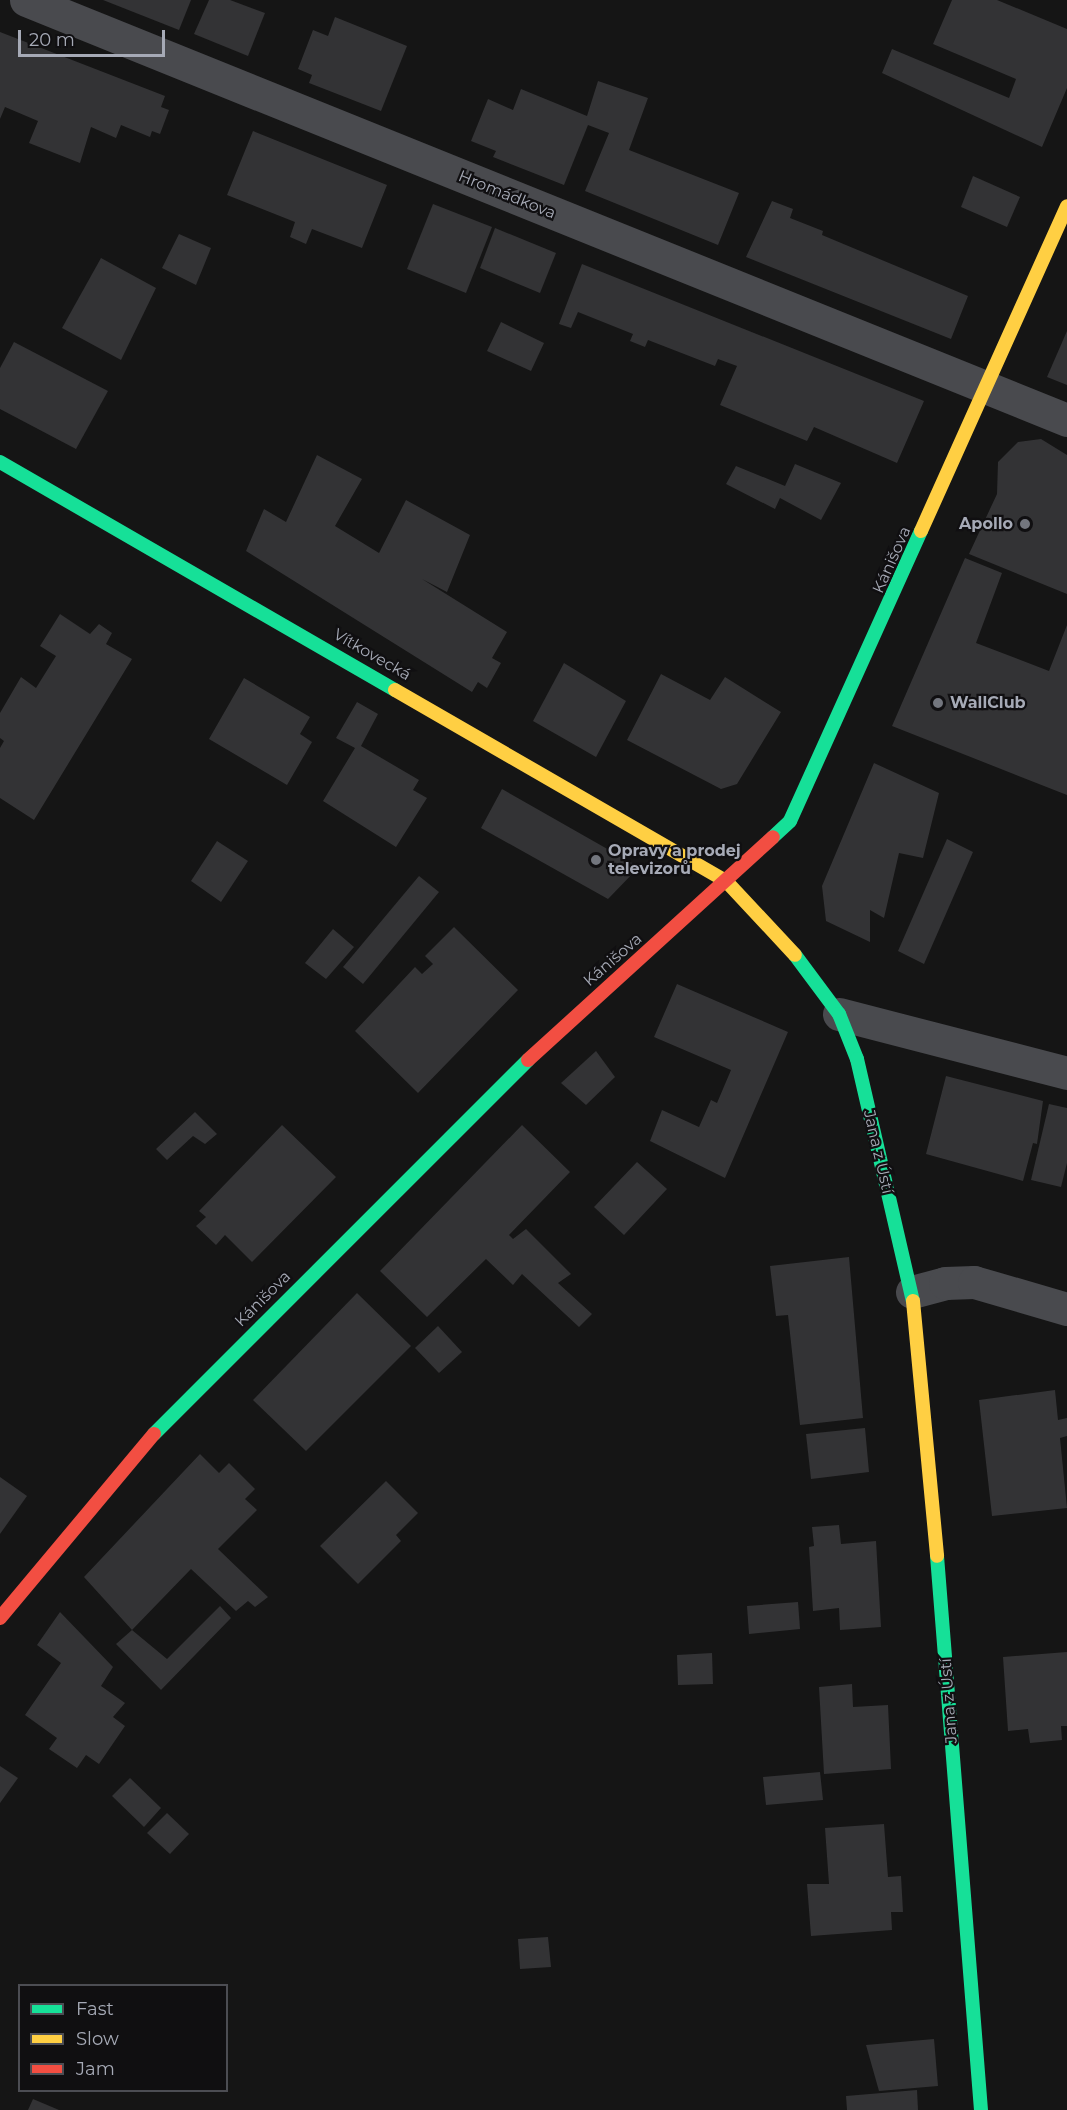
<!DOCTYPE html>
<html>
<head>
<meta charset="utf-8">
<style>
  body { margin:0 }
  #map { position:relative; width:1067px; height:2110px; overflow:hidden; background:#151515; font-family:Montserrat,sans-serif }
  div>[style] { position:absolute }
  .building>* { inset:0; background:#333335 }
  .street>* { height:33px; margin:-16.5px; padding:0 16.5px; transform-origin:16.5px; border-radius:16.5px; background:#494a4e }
  .fast>* { height:14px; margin:-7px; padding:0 7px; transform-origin:7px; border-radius:7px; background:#16e098 }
  .slow>* { height:14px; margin:-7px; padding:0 7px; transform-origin:7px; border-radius:7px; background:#ffcf43 }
  .jam>* { height:14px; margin:-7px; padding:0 7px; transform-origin:7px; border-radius:7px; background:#f24e42 }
  .dots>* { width:16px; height:16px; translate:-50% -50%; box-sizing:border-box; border:3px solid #100f11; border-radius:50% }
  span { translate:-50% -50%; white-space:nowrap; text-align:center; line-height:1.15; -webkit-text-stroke:4.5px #100f11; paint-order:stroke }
  .street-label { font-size:16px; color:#a6aab6 }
  .poi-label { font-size:16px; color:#a6aab6; font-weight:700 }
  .right { translate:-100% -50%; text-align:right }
  .left { translate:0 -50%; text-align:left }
  .legend { position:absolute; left:18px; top:1984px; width:210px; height:108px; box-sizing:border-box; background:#100f11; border:2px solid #4c4d53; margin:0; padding:8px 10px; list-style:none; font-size:18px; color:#a6aab6 }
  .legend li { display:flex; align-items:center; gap:12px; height:30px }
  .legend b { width:30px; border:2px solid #4c4d53 }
  .scale { position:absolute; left:18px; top:30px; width:147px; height:27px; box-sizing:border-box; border:3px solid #a6aab6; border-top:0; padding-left:8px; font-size:18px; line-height:21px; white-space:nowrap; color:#a6aab6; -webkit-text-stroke:4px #100f11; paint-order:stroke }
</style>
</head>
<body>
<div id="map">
  <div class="building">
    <i style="clip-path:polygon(103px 0,191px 0,179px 30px)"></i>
    <i style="clip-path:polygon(209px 0,230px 0,265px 13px,248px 56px,194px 34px)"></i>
    <i style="clip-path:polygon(952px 0,997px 0,1067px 29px,1067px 88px,1042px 147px,882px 73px,892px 49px,1009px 98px,1016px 79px,933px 44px)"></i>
    <i style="clip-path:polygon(335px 17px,407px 46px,381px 111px,309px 83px,312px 75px,298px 69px,313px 30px,328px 36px)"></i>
    <i style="clip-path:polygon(0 32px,165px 96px,161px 107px,169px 110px,160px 134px,152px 131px,150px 137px,121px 125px,116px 138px,91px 127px,80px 163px,29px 143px,38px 121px,5px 107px,0 119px)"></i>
    <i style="clip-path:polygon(598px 81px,648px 98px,629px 150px,739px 193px,718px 245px,585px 191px,609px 133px,588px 125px,564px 185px,493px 157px,496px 151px,471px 141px,488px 99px,513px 110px,521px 89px,587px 116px)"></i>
    <i style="clip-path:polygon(253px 131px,387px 185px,362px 248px,312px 229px,306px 244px,290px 237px,295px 222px,227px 195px)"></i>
    <i style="clip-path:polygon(973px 176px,1020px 197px,1007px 227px,961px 207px)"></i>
    <i style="clip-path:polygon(772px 201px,793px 209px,790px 218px,823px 231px,822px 235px,968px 296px,951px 339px,746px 257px)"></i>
    <i style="clip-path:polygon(433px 204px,492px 227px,466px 293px,407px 269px)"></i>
    <i style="clip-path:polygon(495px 228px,556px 253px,540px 293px,480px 268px)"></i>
    <i style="clip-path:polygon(179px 234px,211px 248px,196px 285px,162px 268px)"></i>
    <i style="clip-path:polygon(101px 258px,156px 288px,121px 360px,62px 328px)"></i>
    <i style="clip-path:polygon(582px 264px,924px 401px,897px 463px,814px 427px,807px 441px,720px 405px,737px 366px,718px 359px,715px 366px,648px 340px,645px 347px,630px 341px,633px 334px,578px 312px,571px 328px,559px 324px)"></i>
    <i style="clip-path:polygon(501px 322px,544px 343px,531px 371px,487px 351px)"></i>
    <i style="clip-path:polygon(1067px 331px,1067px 385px,1047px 377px)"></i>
    <i style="clip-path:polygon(14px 342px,108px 391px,76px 449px,0 409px,0 368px)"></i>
    <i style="clip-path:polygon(1041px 439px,1067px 455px,1067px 594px,969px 554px,997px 494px,998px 462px,1018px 442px)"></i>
    <i style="clip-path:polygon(317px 455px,362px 479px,335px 526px,379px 553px,406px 500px,470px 535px,447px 592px,422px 579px,507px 632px,492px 658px,501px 663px,487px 688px,478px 682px,472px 692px,246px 551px,264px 509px,286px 522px)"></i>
    <i style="clip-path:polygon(795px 464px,841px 483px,821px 520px,780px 498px,775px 509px,726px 484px,736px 466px,785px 486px)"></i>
    <i style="clip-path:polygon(965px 558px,1002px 573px,976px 643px,1049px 671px,1067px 625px,1067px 795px,892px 726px)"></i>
    <i style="clip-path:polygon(60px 614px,90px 634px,99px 624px,112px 633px,106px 644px,132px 659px,34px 820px,0 798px,0 748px,4px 741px,0 738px,0 713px,21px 677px,36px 688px,56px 656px,40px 646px)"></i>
    <i style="clip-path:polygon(564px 663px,626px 701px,596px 757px,533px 721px)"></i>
    <i style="clip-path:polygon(661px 674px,710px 700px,725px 677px,781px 712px,737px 784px,721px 789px,627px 740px)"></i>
    <i style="clip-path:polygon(244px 678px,310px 717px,300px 734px,312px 742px,287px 785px,209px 739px)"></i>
    <i style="clip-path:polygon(357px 702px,378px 714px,361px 746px,419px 780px,413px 790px,427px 798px,396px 847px,323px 801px,355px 748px,336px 738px)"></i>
    <i style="clip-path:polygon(874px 763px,939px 793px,923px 858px,899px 853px,884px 918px,870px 910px,870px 942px,826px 921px,822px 886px)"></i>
    <i style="clip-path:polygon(502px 789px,523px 801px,639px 867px,608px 899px,481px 828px)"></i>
    <i style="clip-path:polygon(947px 839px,973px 852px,924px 964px,898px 951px)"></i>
    <i style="clip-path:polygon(217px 841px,248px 861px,221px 902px,191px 881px)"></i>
    <i style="clip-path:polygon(419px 876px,439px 892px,363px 984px,343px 967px)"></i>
    <i style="clip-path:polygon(454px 927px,518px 990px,418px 1093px,355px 1031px,415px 967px,422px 974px,433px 964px,425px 956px)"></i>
    <i style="clip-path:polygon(333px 929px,354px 947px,326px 979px,305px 963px)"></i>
    <i style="clip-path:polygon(677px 984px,788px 1032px,725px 1178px,650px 1141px,662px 1110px,699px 1127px,711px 1100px,717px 1103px,731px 1070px,654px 1037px)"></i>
    <i style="clip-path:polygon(596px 1051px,615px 1077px,586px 1105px,561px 1083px)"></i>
    <i style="clip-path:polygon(946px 1076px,1043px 1101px,1037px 1144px,1033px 1143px,1023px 1181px,926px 1154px)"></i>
    <i style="clip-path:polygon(1049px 1104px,1067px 1108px,1067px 1163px,1061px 1187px,1031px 1180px)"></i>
    <i style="clip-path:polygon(195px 1112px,217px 1134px,205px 1144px,193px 1136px,167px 1160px,156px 1149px)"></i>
    <i style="clip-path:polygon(282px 1125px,336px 1177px,252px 1262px,225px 1235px,216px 1245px,196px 1226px,206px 1217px,199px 1211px)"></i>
    <i style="clip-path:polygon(522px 1125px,570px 1172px,509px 1235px,513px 1239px,526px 1229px,571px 1274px,558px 1283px,592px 1314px,579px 1327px,522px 1274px,513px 1285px,486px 1259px,427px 1317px,380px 1271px)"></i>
    <i style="clip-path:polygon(637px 1162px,667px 1189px,624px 1235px,594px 1207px)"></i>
    <i style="clip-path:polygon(849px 1257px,863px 1418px,800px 1425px,788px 1315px,776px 1316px,770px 1266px)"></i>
    <i style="clip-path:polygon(357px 1293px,411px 1346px,306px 1451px,253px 1400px)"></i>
    <i style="clip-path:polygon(438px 1326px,462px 1352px,439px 1373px,415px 1348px)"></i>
    <i style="clip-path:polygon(1055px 1390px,1058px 1420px,1067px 1418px,1067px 1436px,1060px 1438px,1067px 1508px,992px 1516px,979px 1400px)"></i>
    <i style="clip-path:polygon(865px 1428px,869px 1472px,811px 1479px,806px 1434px)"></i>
    <i style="clip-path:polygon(200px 1454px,219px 1473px,229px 1463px,255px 1489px,245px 1499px,257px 1510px,218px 1549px,268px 1597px,255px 1607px,248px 1601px,236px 1611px,191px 1569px,132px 1630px,167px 1659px,220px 1606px,231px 1618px,161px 1690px,116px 1644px,132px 1630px,84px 1577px)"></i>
    <i style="clip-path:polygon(0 1477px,27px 1496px,0 1534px)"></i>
    <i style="clip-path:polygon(386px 1481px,418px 1513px,396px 1535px,401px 1541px,358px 1584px,320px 1546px)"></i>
    <i style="clip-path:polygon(839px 1525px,841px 1544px,876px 1541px,881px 1627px,840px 1630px,839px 1608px,813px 1611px,809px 1547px,814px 1546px,812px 1527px)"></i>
    <i style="clip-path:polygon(798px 1602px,800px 1629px,749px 1634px,747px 1606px)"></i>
    <i style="clip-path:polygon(60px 1612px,113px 1667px,101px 1686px,125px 1703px,113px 1717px,125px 1726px,99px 1764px,86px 1755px,77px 1768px,49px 1749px,57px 1738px,25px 1715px,61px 1663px,37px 1645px)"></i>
    <i style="clip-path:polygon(1067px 1652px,1067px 1726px,1061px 1726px,1062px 1740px,1030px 1743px,1028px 1729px,1008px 1731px,1003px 1657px)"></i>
    <i style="clip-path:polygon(712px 1653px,713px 1684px,678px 1685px,677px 1655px)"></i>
    <i style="clip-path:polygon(852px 1684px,853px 1707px,888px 1705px,891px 1769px,824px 1774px,819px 1687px)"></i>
    <i style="clip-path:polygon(0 1766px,18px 1778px,0 1803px)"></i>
    <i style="clip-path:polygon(820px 1772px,823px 1800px,766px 1805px,763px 1777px)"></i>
    <i style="clip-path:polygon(130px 1778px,161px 1808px,144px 1827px,112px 1796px)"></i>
    <i style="clip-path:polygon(167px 1813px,189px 1834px,170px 1854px,147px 1833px)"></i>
    <i style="clip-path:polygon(884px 1824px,888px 1877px,901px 1876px,903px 1912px,891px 1912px,892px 1930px,811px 1936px,807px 1884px,829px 1884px,825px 1828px)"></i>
    <i style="clip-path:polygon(548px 1937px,551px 1967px,520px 1969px,518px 1939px)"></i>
    <i style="clip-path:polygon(934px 2039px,938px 2086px,879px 2091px,866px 2045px)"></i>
    <i style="clip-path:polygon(917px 2090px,918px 2110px,847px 2110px,846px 2096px)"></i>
    <i style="clip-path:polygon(33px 2099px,59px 2110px,28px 2110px)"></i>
  </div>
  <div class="street">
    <i style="left:26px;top:0;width:1123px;rotate:21.97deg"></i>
    <i style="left:839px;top:1014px;width:236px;rotate:14.5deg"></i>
    <i style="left:912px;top:1292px;width:34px;rotate:-15deg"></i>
    <i style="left:945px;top:1283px;width:29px;rotate:-2deg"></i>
    <i style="left:974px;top:1282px;width:97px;rotate:16.2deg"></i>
  </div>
  <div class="fast">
    <i style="left:0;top:462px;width:456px;rotate:30deg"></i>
    <i style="left:773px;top:837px;width:23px;rotate:-43deg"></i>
    <i style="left:790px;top:821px;width:318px;rotate:-65.7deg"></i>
    <i style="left:795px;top:955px;width:74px;rotate:53.3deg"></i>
    <i style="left:839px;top:1014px;width:48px;rotate:68.2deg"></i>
    <i style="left:857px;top:1059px;width:248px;rotate:77deg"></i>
    <i style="left:154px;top:1434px;width:529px;rotate:-45deg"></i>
    <i style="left:937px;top:1556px;width:556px;rotate:85.46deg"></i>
  </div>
  <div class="slow">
    <i style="left:921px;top:531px;width:356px;rotate:-65.8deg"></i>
    <i style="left:395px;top:690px;width:382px;rotate:30deg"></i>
    <i style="left:726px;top:881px;width:101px;rotate:47deg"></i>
    <i style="left:913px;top:1301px;width:256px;rotate:84.6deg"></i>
  </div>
  <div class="jam">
    <i style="left:528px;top:1060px;width:331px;rotate:-42.3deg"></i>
    <i style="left:0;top:1618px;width:240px;rotate:-50.1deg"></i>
  </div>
  <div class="dots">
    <i style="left:1025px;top:524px;background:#73767e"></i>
    <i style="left:938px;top:703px;background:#73767e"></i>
    <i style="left:596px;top:860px;background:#73767e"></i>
  </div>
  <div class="street-label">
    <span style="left:507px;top:195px;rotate:22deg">Hromádkova</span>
    <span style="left:892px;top:560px;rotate:-66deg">Kánišova</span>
    <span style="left:372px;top:655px;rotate:30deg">Vítkovecká</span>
    <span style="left:613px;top:960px;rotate:-41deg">Kánišova</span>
    <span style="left:878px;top:1152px;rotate:77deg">Jana z Ústí</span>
    <span style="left:263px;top:1299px;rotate:-45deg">Kánišova</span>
    <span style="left:949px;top:1701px;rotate:-94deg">Jana z Ústí</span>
  </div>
  <div class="poi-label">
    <span class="right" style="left:1013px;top:524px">Apollo</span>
    <span class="left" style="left:950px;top:703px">WallClub</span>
    <span class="left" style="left:608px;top:860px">Opravy a prodej<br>televizorů</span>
  </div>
  <ul class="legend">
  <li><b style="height:8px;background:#16e098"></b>Fast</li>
  <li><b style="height:8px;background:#ffcf43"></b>Slow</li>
  <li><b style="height:8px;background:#f24e42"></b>Jam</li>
  </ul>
  <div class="scale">20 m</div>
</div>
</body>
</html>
